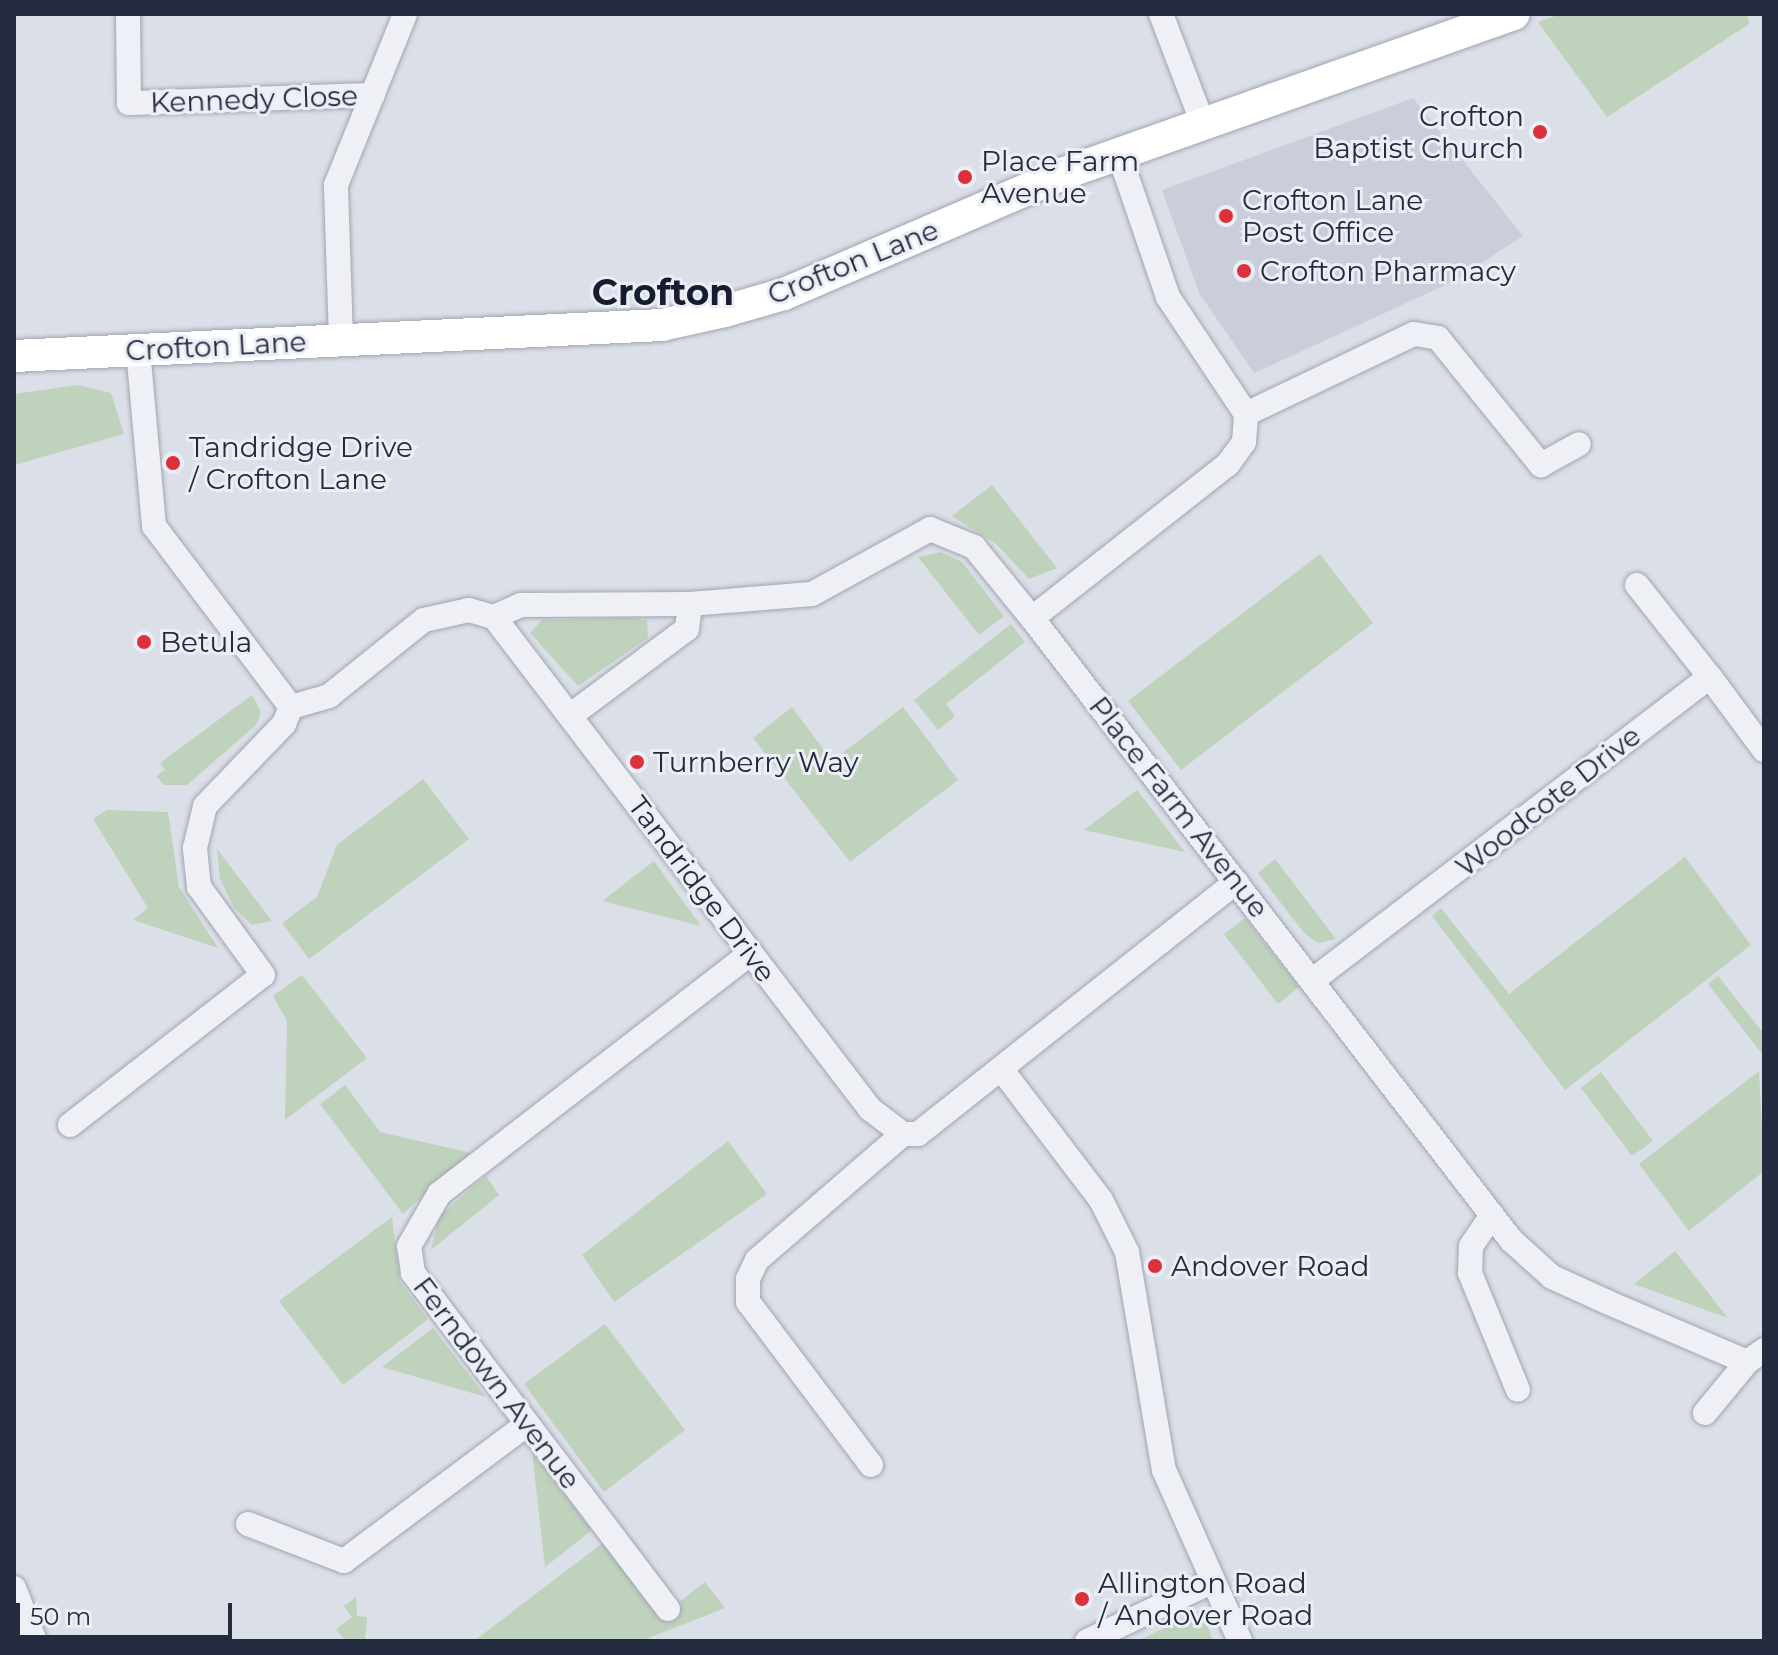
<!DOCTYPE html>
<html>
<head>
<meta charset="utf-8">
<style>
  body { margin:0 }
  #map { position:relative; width:1778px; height:1655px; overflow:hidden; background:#dbdfe8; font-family:Montserrat,sans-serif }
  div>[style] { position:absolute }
  .built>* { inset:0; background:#c9ceda }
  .green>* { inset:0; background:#bfd2bc }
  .roads { filter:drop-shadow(0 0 2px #a0a5b2) drop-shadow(0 0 2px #a0a5b2) }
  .street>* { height:24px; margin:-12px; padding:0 12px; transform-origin:12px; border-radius:12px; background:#eef0f6 }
  .secondary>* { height:32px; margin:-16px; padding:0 16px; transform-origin:16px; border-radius:16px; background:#fff }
  .dots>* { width:22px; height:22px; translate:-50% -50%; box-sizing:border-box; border:4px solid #ebeef5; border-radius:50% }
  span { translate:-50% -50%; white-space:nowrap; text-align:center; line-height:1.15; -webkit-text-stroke:6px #ebeef5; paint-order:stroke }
  .street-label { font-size:28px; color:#242b3f }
  .poi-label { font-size:28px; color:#242b3f }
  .right { translate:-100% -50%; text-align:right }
  .left { translate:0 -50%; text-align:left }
  .district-label { font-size:36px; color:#161d30; font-weight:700 }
  .frame { position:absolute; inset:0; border:16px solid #242b3f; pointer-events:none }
  .scale { position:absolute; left:16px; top:1603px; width:216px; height:36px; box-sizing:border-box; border:4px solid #242b3f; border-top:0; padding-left:10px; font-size:24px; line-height:28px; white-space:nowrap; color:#242b3f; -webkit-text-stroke:6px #ebeef5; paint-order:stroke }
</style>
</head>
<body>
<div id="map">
  <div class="built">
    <i style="clip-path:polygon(1413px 98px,1523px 236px,1452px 282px,1254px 373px,1199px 293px,1162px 190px)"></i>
  </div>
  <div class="green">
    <i style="clip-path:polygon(1561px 14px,1747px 14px,1749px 24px,1607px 117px,1538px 22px)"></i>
    <i style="clip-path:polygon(78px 385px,111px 393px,124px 434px,14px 465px,14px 394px)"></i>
    <i style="clip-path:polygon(992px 485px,1057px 568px,1029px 579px,996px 544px,952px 516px)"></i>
    <i style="clip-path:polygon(941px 552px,962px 562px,1004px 616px,979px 635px,918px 557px)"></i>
    <i style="clip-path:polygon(1320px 554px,1373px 623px,1181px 770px,1128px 701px)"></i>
    <i style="clip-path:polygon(628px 618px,647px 620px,648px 638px,578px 686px,530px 633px,542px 620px)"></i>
    <i style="clip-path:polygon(1011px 624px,1025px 642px,946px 704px,955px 716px,938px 730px,914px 700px)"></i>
    <i style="clip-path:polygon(252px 695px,261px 712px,256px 725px,187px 785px,164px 785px,156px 776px,165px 770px,160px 763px)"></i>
    <i style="clip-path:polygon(792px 707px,832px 761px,903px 707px,958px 780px,850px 862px,753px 738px)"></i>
    <i style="clip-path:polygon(423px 779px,469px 839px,309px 959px,282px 923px,317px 897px,337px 845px)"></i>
    <i style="clip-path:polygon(1137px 790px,1185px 852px,1084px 830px)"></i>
    <i style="clip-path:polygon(107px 810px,168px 812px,179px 887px,218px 948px,133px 920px,148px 908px,93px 819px)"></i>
    <i style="clip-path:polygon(217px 849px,272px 921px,252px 925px,234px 908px,220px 879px)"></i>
    <i style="clip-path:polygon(1685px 857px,1751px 945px,1565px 1090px,1432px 916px,1441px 908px,1509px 994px)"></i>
    <i style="clip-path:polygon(1275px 859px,1336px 939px,1318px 943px,1304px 933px,1258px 873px)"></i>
    <i style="clip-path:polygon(654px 861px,701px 926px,602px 901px)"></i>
    <i style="clip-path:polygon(1245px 918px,1299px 987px,1278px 1004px,1224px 934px)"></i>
    <i style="clip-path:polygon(302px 975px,367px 1058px,285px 1120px,287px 1021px,273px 996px)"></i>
    <i style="clip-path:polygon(1718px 976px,1764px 1034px,1762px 1054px,1708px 984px)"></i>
    <i style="clip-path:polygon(1759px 1071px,1764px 1171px,1689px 1231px,1639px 1164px)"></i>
    <i style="clip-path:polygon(1601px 1072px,1653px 1141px,1632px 1156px,1581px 1088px)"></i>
    <i style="clip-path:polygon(345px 1085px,380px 1132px,471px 1153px,403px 1214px,320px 1104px)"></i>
    <i style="clip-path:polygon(728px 1141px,767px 1194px,614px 1302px,582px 1255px)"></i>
    <i style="clip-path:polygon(486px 1176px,499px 1195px,431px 1250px,439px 1216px)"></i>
    <i style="clip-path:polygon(392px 1217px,400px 1282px,428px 1319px,343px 1385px,279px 1301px)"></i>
    <i style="clip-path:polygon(1675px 1251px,1728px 1318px,1634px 1284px)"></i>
    <i style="clip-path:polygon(605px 1324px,685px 1430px,604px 1492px,524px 1384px)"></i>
    <i style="clip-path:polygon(433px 1328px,486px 1397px,382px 1367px)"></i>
    <i style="clip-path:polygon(532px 1452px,592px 1530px,545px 1567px)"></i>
    <i style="clip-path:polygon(604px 1542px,662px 1615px,705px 1582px,725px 1608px,641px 1641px,474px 1641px)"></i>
    <i style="clip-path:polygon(356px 1597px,357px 1616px,367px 1617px,365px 1641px,345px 1641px,336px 1629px,352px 1617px,344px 1606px)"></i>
    <i style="clip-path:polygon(1202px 1609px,1213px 1641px,1138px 1641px)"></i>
  </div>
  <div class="roads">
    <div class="street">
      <i style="left:128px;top:14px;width:89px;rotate:89.4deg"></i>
      <i style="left:129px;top:103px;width:244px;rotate:-1.9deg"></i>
      <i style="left:1161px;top:14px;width:118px;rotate:69.1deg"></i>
      <i style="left:1119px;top:154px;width:151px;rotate:71.1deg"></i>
      <i style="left:1168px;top:297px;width:141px;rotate:56.3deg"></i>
      <i style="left:1246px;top:414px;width:28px;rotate:94deg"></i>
      <i style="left:1244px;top:442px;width:27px;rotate:126deg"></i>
      <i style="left:1228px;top:464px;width:249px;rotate:141.8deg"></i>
      <i style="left:1032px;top:618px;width:785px;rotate:52.4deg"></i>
      <i style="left:1511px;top:1240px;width:55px;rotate:42.1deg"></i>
      <i style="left:1552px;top:1277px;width:60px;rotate:24.4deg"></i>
      <i style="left:1607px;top:1302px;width:152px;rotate:23.2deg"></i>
      <i style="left:1747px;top:1362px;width:21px;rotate:-35deg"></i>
      <i style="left:341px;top:339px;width:154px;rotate:-91.9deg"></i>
      <i style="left:336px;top:185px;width:184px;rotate:-68deg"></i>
      <i style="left:138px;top:350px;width:177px;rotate:84.8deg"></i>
      <i style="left:154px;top:526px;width:227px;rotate:52.9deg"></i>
      <i style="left:291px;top:707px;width:40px;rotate:-16deg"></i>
      <i style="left:329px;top:696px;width:122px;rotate:-38.7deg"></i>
      <i style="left:424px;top:620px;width:46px;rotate:-12.5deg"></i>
      <i style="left:469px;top:610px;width:26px;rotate:16deg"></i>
      <i style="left:494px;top:617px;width:619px;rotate:52.61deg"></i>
      <i style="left:870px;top:1109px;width:41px;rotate:37.1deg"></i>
      <i style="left:903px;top:1134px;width:15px"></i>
      <i style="left:918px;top:1134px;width:406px;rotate:-38.4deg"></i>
      <i style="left:1246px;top:414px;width:186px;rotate:-25.5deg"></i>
      <i style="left:1414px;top:334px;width:24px;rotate:9deg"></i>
      <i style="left:1438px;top:338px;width:164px;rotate:51deg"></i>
      <i style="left:1541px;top:465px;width:43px;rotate:-28.9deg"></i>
      <i style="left:1637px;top:585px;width:117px;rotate:51.6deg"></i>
      <i style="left:494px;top:617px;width:30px;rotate:-24deg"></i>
      <i style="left:521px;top:605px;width:169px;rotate:-0.3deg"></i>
      <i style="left:571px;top:715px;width:144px;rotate:-36.6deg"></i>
      <i style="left:687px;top:629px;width:25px;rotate:-83deg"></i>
      <i style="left:690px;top:604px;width:122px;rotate:-4.7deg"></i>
      <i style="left:812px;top:594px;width:135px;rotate:-28.8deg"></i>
      <i style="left:930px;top:529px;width:48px;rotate:22.2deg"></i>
      <i style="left:974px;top:547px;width:92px;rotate:50.8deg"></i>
      <i style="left:1313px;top:980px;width:499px;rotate:-37.4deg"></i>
      <i style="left:1710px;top:677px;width:91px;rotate:53.5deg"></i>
      <i style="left:1002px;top:1070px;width:163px;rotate:52.7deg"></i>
      <i style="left:1101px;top:1200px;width:58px;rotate:63.4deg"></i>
      <i style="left:1127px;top:1252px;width:221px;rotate:80.4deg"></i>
      <i style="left:1164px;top:1470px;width:187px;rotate:66deg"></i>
      <i style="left:70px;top:1125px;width:244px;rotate:-37.9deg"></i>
      <i style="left:263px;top:975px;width:109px;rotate:-126deg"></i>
      <i style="left:199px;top:887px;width:39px;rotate:-96deg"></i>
      <i style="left:195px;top:848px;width:43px;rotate:-76.6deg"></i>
      <i style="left:205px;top:806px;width:114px;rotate:-46.1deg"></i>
      <i style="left:284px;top:724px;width:18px;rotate:-68deg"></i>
      <i style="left:1492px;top:1215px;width:37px;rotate:124deg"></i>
      <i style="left:1471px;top:1246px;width:27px;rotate:92deg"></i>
      <i style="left:1470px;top:1273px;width:126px;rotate:67.7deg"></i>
      <i style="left:1705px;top:1413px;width:66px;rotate:-50.5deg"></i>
      <i style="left:871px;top:1465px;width:204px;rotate:-127deg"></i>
      <i style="left:748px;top:1302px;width:23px;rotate:-90deg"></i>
      <i style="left:748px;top:1279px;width:21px;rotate:-65deg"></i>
      <i style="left:757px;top:1260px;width:193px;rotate:-40.8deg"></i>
      <i style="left:248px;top:1524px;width:103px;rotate:21.1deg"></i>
      <i style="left:344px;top:1561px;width:229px;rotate:-36.8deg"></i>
      <i style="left:14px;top:1588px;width:57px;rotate:68.4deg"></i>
      <i style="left:668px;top:1609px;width:422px;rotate:-127.2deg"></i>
      <i style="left:413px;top:1273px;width:27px;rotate:-98deg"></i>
      <i style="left:409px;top:1246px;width:60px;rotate:-60deg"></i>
      <i style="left:439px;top:1194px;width:394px;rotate:-37.7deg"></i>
      <i style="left:1087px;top:1641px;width:137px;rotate:-25.4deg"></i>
    </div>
    <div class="secondary">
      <i style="left:14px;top:356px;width:649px;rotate:-2.74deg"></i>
      <i style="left:662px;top:325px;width:65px;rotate:-12.5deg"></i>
      <i style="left:725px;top:311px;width:61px;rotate:-16.1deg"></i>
      <i style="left:784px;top:294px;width:306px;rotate:-23.3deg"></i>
      <i style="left:1065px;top:173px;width:476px;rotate:-19.5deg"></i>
    </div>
  </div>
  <div class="dots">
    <i style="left:1540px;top:132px;background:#dc313c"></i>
    <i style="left:965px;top:177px;background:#dc313c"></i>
    <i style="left:1226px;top:216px;background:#dc313c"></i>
    <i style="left:1244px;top:271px;background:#dc313c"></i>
    <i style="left:173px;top:463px;background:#dc313c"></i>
    <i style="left:144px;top:642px;background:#dc313c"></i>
    <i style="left:637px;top:762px;background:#dc313c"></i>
    <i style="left:1155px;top:1266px;background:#dc313c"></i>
    <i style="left:1082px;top:1599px;background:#dc313c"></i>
  </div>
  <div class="street-label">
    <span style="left:254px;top:99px;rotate:-2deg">Kennedy Close</span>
    <span style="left:853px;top:262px;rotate:-22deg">Crofton Lane</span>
    <span style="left:216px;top:346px;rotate:-3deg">Crofton Lane</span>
    <span style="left:1548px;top:801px;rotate:-38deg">Woodcote Drive</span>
    <span style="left:1179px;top:807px;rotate:52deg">Place Farm Avenue</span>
    <span style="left:702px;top:889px;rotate:53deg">Tandridge Drive</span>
    <span style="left:497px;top:1383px;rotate:53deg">Ferndown Avenue</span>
  </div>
  <div class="poi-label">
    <span class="right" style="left:1524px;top:132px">Crofton<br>Baptist Church</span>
    <span class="left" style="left:981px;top:177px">Place Farm<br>Avenue</span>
    <span class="left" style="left:1242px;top:216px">Crofton Lane<br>Post Office</span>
    <span class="left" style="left:1260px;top:271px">Crofton Pharmacy</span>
    <span class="left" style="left:189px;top:463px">Tandridge Drive<br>/ Crofton Lane</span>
    <span class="left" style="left:160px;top:642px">Betula</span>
    <span class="left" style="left:653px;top:762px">Turnberry Way</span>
    <span class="left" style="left:1171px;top:1266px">Andover Road</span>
    <span class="left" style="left:1098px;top:1599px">Allington Road<br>/ Andover Road</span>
  </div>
  <div class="district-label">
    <span style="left:663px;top:293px">Crofton</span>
  </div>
  <div class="frame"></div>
  <div class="scale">50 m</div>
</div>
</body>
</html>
